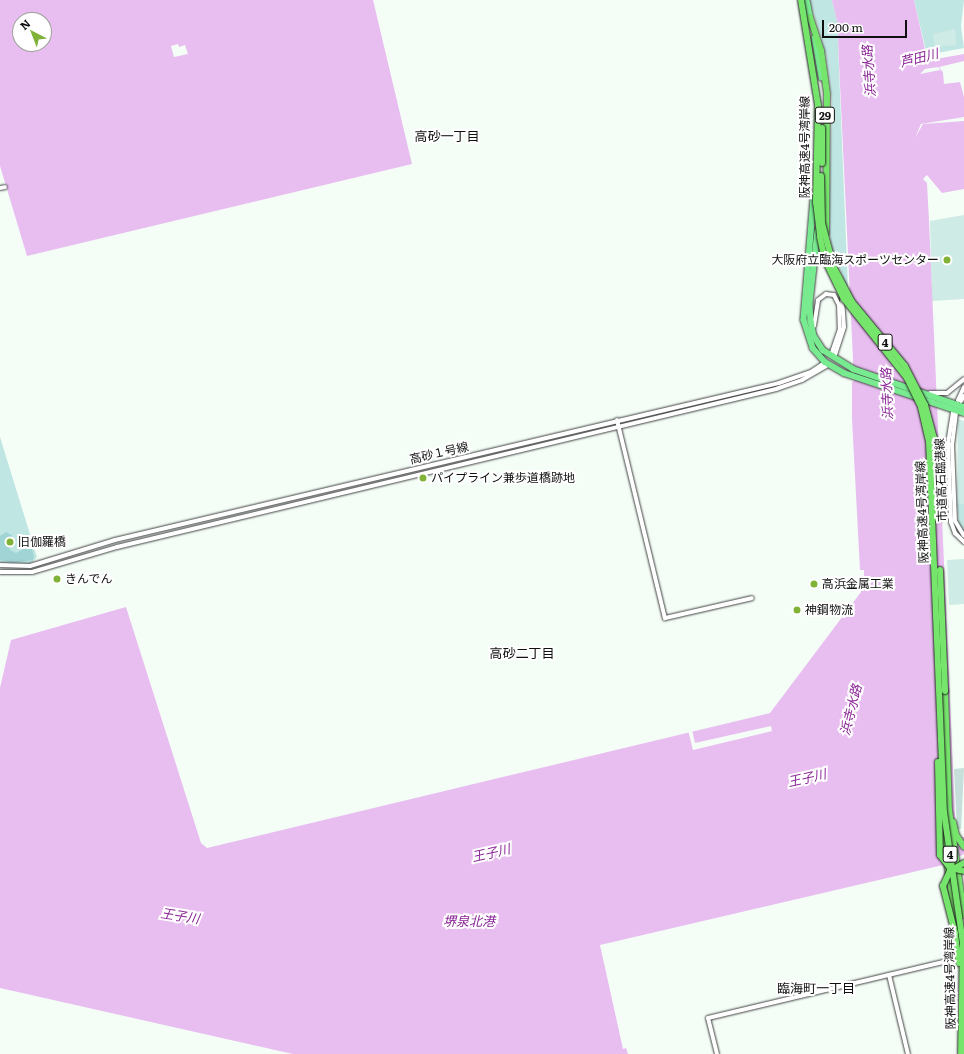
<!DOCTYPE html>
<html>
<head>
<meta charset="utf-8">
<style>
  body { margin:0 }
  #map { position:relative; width:964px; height:1054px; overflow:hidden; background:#f4fef7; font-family:Literata,"Noto Sans JP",serif }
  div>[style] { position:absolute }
  .green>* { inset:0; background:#c0e6e3 }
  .forest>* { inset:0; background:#a1d4d5 }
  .cemetery>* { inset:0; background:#c6dfda }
  .pitch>* { inset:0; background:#ceebe5 }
  .water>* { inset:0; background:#e8bef0 }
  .pier>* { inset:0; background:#f4fef7 }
  .roads { filter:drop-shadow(0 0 1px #434343) drop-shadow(0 0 1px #434343) }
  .minor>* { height:4px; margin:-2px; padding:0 2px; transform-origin:2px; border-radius:2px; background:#fff }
  .major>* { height:5.5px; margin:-2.75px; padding:0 2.75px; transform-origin:2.75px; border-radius:2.75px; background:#78ea90 }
  .highway>* { height:6px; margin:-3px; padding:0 3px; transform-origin:3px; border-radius:3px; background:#76e56b }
  .bridges { filter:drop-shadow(0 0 1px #212121) drop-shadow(0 0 1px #212121) }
  .highway-bridge>* { height:6px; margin:-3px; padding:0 3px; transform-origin:3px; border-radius:3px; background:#76e56b }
  .dots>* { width:11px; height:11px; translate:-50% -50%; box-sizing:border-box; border:2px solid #fff; border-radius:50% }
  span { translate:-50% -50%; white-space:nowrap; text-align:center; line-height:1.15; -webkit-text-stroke:4px #fff; paint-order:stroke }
  .shield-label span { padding:1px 3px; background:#fff; border:1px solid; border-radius:3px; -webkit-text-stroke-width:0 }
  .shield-label { font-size:11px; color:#101010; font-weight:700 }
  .street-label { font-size:12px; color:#101010 }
  .poi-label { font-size:12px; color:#101010 }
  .right { translate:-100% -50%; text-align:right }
  .left { translate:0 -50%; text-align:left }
  .water-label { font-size:13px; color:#8a2596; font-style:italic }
  .neighbourhood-label { font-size:13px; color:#101010 }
  .north { position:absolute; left:12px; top:12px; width:40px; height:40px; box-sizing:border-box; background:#fff; border:1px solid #9f9f9f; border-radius:50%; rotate:318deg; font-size:11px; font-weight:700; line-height:16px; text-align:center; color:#101010 }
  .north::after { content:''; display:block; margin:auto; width:14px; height:18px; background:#7fb236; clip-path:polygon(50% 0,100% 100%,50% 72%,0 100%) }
  .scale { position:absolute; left:822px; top:20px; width:85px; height:18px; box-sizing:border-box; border:2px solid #101010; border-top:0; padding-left:5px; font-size:12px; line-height:14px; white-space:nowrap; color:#101010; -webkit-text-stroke:3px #fff; paint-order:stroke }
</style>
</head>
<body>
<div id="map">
  <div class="green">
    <i style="clip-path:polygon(810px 0,832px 0,837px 21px,848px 288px,834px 256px,829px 231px,832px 101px,826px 55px)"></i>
    <i style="clip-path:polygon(914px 0,964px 0,961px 26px,964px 48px,927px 55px)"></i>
    <i style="clip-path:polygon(0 437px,37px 557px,32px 563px,0 563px)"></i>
    <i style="clip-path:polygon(957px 504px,964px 504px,964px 531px,959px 526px)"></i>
  </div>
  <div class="forest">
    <i style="clip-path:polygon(6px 532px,12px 535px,10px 550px,16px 553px,23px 549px,24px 535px,28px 535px,34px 556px,33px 560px,13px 563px,0 560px,0 536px)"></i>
  </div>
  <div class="cemetery">
    <i style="clip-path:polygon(964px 768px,961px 829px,957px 829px,954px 769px)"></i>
  </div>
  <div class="pitch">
    <i style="clip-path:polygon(955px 29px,956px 45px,935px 47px,933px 34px)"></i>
    <i style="clip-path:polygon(964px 215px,964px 299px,932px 301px,930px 221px)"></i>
    <i style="clip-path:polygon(958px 419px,964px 421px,964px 504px,957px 504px)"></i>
    <i style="clip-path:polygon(964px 559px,964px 604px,949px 605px,947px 560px)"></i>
  </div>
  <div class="water">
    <i style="clip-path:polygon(evenodd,0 0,373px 0,412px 164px,27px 256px,0 166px,0 0,20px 20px,44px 20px,44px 44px,20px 44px,20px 20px)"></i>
    <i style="clip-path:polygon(832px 0,914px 0,927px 58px,930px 60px,964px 54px,964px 61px,939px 67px,943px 72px,944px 84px,960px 82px,964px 97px,964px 189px,942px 193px,927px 175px,923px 179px,927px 183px,929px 221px,956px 837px,964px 837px,964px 854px,943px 865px,600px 945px,623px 1049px,626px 1048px,628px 1054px,293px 1054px,0 988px,0 688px,11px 640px,126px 607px,201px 843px,207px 848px,770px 713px,861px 592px,861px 583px,864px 583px,864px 570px,860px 570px,852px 419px,852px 382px,854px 381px,837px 21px)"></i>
  </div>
  <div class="pier">
    <i style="clip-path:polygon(178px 44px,179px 47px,185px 45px,188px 54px,174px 57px,171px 46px)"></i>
    <i style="clip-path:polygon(938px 67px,943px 73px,940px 70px,920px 74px,925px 69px)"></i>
    <i style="clip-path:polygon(964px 117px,964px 121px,923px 124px,915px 138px,921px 124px)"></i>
    <i style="clip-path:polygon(771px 726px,772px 731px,693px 750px,688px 730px,692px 730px,695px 743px)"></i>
  </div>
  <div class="roads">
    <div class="minor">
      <i style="left:0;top:188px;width:5px;rotate:-11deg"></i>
      <i style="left:814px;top:326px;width:26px;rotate:-81deg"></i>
      <i style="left:818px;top:300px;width:10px;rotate:-37deg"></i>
      <i style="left:826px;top:294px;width:8px;rotate:7deg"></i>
      <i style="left:834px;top:295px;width:11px;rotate:63deg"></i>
      <i style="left:839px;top:305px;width:24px;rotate:88deg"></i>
      <i style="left:840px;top:329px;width:24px;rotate:109deg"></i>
      <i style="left:835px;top:355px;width:29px;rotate:-72deg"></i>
      <i style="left:844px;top:327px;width:29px;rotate:-94deg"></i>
      <i style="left:930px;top:393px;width:17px"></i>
      <i style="left:947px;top:393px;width:22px;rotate:-39deg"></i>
      <i style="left:958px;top:400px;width:14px;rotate:-65deg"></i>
      <i style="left:961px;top:401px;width:6px;rotate:-59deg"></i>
      <i style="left:953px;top:412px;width:31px;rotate:99deg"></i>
      <i style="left:948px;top:443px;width:79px;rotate:87.8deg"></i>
      <i style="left:951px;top:522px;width:12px;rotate:70deg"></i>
      <i style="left:955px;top:533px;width:13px;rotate:45deg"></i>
      <i style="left:956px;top:413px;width:31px;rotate:97deg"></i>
      <i style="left:952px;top:444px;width:77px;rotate:87.8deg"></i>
      <i style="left:955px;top:521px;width:17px;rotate:59deg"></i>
      <i style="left:617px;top:420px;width:204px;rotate:76.4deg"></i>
      <i style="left:665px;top:618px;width:89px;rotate:-12.9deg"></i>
      <i style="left:0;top:565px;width:30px;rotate:2deg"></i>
      <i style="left:30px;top:566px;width:89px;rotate:-17deg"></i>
      <i style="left:115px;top:540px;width:682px;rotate:-13.3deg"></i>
      <i style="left:779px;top:383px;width:34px;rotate:-19deg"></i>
      <i style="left:811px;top:372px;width:14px;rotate:-34deg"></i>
      <i style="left:0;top:572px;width:32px"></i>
      <i style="left:32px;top:572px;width:89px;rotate:-16.4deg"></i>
      <i style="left:117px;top:547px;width:678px;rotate:-13.48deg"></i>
      <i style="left:776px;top:389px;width:28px;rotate:-19deg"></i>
      <i style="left:802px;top:380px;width:28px;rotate:-30deg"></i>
      <i style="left:889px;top:975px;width:81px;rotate:76.5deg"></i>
      <i style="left:717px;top:1054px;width:37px;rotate:-104deg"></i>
      <i style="left:708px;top:1018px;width:259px;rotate:-13.4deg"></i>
    </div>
    <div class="major">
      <i style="left:807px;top:0;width:20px;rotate:79deg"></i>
      <i style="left:815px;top:38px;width:40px;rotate:80deg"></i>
      <i style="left:814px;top:198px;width:122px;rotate:94.7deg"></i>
      <i style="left:804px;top:320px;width:29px;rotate:72deg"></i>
      <i style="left:813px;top:348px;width:18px;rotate:49deg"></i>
      <i style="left:825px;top:362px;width:22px;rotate:30deg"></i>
      <i style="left:844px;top:373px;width:126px;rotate:18.4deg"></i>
      <i style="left:818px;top:231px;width:73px;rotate:96.3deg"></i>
      <i style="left:810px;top:304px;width:17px;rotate:87deg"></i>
      <i style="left:811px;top:321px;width:15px;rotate:79deg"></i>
      <i style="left:814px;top:336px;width:17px;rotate:57deg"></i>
      <i style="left:823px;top:350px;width:36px;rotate:32deg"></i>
      <i style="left:853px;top:369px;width:117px;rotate:18.9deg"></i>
    </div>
    <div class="highway">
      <i style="left:810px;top:17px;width:35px;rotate:72deg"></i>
      <i style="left:821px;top:50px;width:44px;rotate:82.2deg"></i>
      <i style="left:827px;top:94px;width:139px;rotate:90.4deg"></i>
      <i style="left:945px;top:691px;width:119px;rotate:88.1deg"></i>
      <i style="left:949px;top:810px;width:106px;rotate:81.9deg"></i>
      <i style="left:953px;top:822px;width:13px;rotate:77deg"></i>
      <i style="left:956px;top:835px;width:14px;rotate:56deg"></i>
      <i style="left:942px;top:829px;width:108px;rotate:81.5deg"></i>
    </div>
  </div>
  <div class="bridges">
    <div class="highway-bridge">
      <i style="left:801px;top:0;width:106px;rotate:80.8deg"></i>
      <i style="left:818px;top:105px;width:97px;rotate:91.2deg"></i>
      <i style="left:816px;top:202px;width:35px;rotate:83deg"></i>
      <i style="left:820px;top:237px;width:24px;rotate:78deg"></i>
      <i style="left:825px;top:260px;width:43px;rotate:64deg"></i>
      <i style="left:844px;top:299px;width:101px;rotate:51.4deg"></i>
      <i style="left:907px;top:378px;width:32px;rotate:64deg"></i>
      <i style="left:921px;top:407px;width:35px;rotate:77deg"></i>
      <i style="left:929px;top:441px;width:371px;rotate:87.7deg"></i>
      <i style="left:944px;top:812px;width:133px;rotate:81.8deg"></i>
      <i style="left:963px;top:944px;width:110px;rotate:91deg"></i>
      <i style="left:822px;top:163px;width:35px;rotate:-90deg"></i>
      <i style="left:821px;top:176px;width:47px;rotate:88.8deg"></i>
      <i style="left:822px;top:223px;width:47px;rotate:75.1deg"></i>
      <i style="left:834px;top:268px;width:38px;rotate:62deg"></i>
      <i style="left:852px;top:302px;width:83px;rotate:50.4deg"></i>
      <i style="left:905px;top:366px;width:44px;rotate:62.9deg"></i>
      <i style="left:925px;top:405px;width:34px;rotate:75deg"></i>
      <i style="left:934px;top:438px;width:81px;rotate:87.2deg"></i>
      <i style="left:940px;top:570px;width:121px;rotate:87.6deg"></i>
      <i style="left:938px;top:762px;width:93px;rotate:88.8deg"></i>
      <i style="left:940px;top:855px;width:16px;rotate:52deg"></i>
      <i style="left:950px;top:868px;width:14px;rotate:12deg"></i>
      <i style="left:959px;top:963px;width:30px;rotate:-98deg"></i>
      <i style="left:955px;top:933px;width:49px;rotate:-104.3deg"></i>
      <i style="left:943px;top:886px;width:17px;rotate:-65deg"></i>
      <i style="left:950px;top:871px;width:16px;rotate:-30deg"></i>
    </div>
  </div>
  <div class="dots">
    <i style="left:947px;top:260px;background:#7fb236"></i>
    <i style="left:423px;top:478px;background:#7fb236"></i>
    <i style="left:10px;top:542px;background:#7fb236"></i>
    <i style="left:57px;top:579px;background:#7fb236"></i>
    <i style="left:814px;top:584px;background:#7fb236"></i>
    <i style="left:797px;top:610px;background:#7fb236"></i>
  </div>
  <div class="shield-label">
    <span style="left:825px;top:115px">29</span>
    <span style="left:885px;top:342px">4</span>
    <span style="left:950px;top:854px">4</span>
  </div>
  <div class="street-label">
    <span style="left:805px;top:147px;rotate:-90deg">阪神高速4号湾岸線</span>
    <span style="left:439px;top:453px;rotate:-13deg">高砂１号線</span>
    <span style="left:941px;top:480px;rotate:-92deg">市道高石臨港線</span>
    <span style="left:922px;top:512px;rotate:-92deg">阪神高速4号湾岸線</span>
    <span style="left:950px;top:978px;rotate:-91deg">阪神高速4号湾岸線</span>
  </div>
  <div class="poi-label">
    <span class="right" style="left:939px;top:260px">大阪府立臨海スポーツセンター</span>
    <span class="left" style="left:431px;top:478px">パイプライン兼歩道橋跡地</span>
    <span class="left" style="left:18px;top:542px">旧伽羅橋</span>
    <span class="left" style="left:65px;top:579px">きんでん</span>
    <span class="left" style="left:822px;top:584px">高浜金属工業</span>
    <span class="left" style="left:805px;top:610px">神鋼物流</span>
  </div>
  <div class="water-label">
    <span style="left:919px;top:58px;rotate:-14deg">芦田川</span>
    <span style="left:869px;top:71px;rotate:-94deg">浜寺水路</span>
    <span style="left:887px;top:394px;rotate:-92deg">浜寺水路</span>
    <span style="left:851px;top:710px;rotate:-76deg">浜寺水路</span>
    <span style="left:807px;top:778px;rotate:-13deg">王子川</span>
    <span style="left:491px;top:853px;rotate:-13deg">王子川</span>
    <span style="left:180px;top:916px;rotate:9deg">王子川</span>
    <span style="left:469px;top:921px">堺泉北港</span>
  </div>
  <div class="neighbourhood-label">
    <span style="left:447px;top:136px">高砂一丁目</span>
    <span style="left:522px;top:653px">高砂二丁目</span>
    <span style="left:816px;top:988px">臨海町一丁目</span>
  </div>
  <div class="north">N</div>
  <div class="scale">200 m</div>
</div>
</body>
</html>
